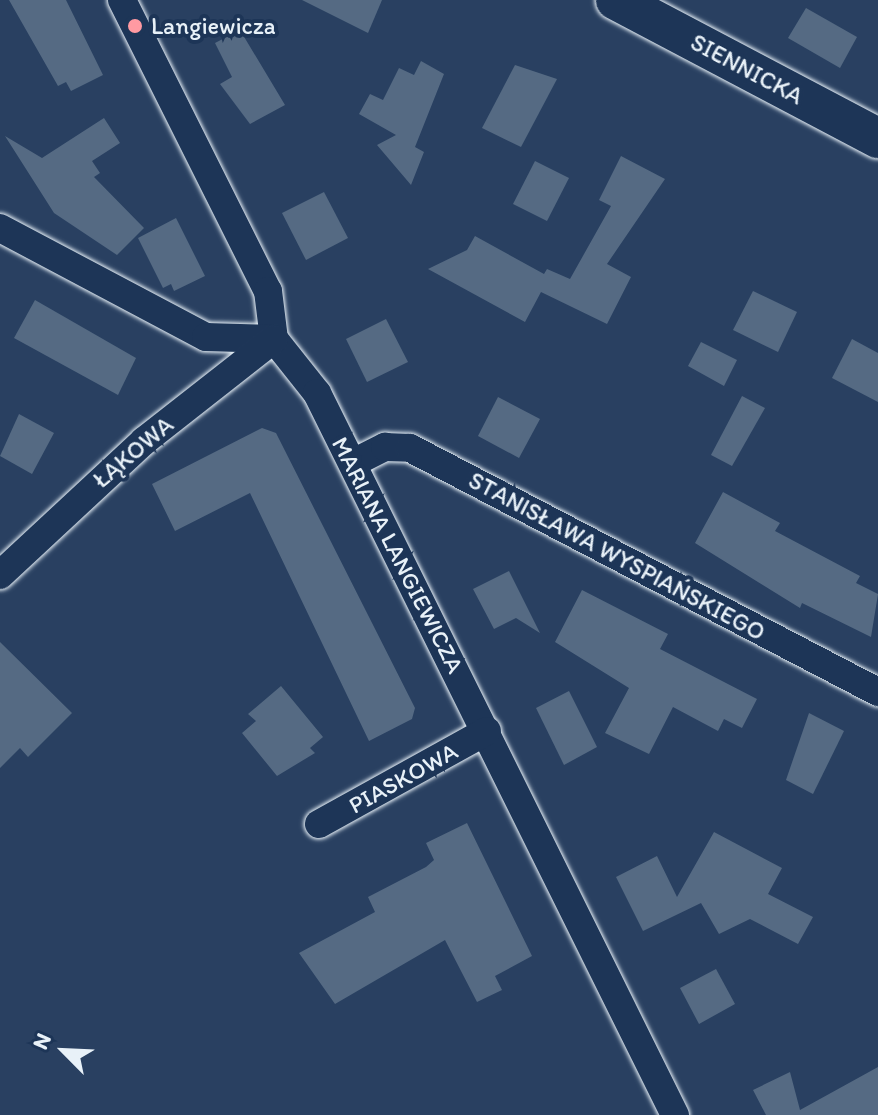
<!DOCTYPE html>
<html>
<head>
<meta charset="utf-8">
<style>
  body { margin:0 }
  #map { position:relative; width:878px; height:1115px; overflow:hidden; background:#294061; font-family:Itim,sans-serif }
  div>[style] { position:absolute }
  .building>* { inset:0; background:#556a83 }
  .roads { filter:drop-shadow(0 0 2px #e8f1f8) drop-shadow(0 0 2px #e8f1f8) }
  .minor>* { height:28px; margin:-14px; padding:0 14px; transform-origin:14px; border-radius:14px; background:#1d3557 }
  .secondary>* { height:40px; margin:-20px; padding:0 20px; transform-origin:20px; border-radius:20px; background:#1d3557 }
  .dots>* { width:22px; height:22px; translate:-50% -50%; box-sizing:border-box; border:4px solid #1d3557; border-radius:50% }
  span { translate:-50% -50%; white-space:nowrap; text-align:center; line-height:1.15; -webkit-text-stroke:8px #1d3557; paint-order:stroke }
  .poi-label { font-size:24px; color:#e8f1f8 }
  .left { translate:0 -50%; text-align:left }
  .street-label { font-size:24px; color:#e8f1f8 }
  .north { position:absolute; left:24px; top:1011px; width:80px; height:80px; -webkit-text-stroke:6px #1d3557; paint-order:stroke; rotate:294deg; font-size:22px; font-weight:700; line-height:32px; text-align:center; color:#e8f1f8 }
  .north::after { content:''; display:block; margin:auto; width:28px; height:36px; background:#e8f1f8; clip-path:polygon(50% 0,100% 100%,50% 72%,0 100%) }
</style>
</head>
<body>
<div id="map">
  <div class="building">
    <i style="clip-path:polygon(9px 0,66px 0,103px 75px,71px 91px,66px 82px,58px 86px)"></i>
    <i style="clip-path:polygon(302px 0,382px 0,368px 33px)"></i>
    <i style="clip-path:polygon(806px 8px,857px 37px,840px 68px,788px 38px)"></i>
    <i style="clip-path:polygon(240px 30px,285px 105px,250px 124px,220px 84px,232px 77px,215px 43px)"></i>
    <i style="clip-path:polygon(421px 61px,444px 74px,415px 147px,424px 152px,411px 185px,377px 145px,396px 135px,359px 114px,370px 94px,383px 100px,399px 68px,414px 75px)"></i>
    <i style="clip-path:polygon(515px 65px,557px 79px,521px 147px,482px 128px)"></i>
    <i style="clip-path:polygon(104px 118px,120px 143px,92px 161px,100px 173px,94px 177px,144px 228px,117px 255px,54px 213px,5px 136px,42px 158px)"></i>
    <i style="clip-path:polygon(621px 156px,665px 179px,607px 264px,631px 277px,607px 324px,541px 292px,525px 322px,428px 269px,467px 250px,475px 236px,544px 274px,547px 269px,570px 279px,611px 206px,599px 200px)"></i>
    <i style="clip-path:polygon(535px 161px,569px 178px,547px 221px,513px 204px)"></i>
    <i style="clip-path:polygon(324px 192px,348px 238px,306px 260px,282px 213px)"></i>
    <i style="clip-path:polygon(176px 218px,205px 276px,174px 291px,171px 284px,163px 288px,138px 238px)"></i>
    <i style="clip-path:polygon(753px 291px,797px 312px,778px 352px,733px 330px)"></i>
    <i style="clip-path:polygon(35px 300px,136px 358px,118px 395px,14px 338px)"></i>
    <i style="clip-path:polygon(386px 319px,408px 362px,367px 382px,346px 339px)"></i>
    <i style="clip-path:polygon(852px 339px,878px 353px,878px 402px,832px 378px)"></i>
    <i style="clip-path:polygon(701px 342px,737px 360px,724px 386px,688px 366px)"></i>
    <i style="clip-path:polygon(742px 396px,765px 408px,732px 466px,711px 455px)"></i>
    <i style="clip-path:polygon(498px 397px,540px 419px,519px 458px,478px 436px)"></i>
    <i style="clip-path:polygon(19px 414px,54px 433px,32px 474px,0 456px)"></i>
    <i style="clip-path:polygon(262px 428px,276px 433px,415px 708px,412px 719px,369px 741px,250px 493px,175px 531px,152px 484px)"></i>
    <i style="clip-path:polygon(723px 492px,780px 523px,775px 531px,860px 576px,856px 583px,878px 594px,871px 637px,802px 603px,800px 608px,695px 543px)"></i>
    <i style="clip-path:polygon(509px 571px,540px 633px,516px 618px,494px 629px,473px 589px)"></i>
    <i style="clip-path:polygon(582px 590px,668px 634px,660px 649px,757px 699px,742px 728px,724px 719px,718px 731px,673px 707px,649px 754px,605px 733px,629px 688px,555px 642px)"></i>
    <i style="clip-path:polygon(0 642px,72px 713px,28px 757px,20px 748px,0 768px)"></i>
    <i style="clip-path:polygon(281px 686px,323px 737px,310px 748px,315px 753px,277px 776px,242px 733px,256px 721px,248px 714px)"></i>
    <i style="clip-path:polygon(569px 691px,597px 747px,564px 765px,536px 708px)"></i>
    <i style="clip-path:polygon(809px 713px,844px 731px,813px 794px,786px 780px)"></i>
    <i style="clip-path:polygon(467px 823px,532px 956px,495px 976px,502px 990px,477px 1002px,445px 940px,335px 1004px,299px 953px,375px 912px,368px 897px,426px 867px,434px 860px,426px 843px)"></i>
    <i style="clip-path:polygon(714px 832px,782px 868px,768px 894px,813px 917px,798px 944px,750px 919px,719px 934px,701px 903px,643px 931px,616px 877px,657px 856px,677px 897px)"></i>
    <i style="clip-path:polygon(716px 969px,735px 1004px,699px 1024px,680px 988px)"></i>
    <i style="clip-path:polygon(878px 1067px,878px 1115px,766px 1115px,753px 1090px,790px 1072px,800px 1110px)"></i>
  </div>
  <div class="roads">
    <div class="minor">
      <i style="left:122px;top:0;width:326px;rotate:63.4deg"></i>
      <i style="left:268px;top:291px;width:48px;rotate:82.9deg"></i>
      <i style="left:274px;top:339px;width:69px;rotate:51.5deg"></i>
      <i style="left:317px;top:393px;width:806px;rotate:63.63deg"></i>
      <i style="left:0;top:228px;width:233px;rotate:27.9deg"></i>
      <i style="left:206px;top:337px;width:68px;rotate:1.7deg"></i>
      <i style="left:353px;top:463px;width:36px;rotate:-27deg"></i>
      <i style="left:385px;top:447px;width:25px;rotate:2deg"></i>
      <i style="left:410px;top:448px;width:528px;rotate:27.54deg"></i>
      <i style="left:0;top:575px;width:197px;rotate:-42.9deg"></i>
      <i style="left:144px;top:441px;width:165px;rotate:-38.1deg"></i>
      <i style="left:319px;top:824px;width:192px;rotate:-29deg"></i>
    </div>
    <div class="secondary">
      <i style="left:616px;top:0;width:296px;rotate:27.8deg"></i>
    </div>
  </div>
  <div class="dots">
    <i style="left:135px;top:26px;background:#ff9aa2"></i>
  </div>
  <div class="poi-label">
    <span class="left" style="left:151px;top:26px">Langiewicza</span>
  </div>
  <div class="street-label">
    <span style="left:747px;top:69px;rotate:28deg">SIENNICKA</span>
    <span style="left:133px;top:452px;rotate:-40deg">ŁĄKOWA</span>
    <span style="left:398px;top:555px;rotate:63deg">MARIANA LANGIEWICZA</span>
    <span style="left:617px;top:556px;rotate:28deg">STANISŁAWA WYSPIAŃSKIEGO</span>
    <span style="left:403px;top:778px;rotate:-29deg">PIASKOWA</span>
  </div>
  <div class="north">N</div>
</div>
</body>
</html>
